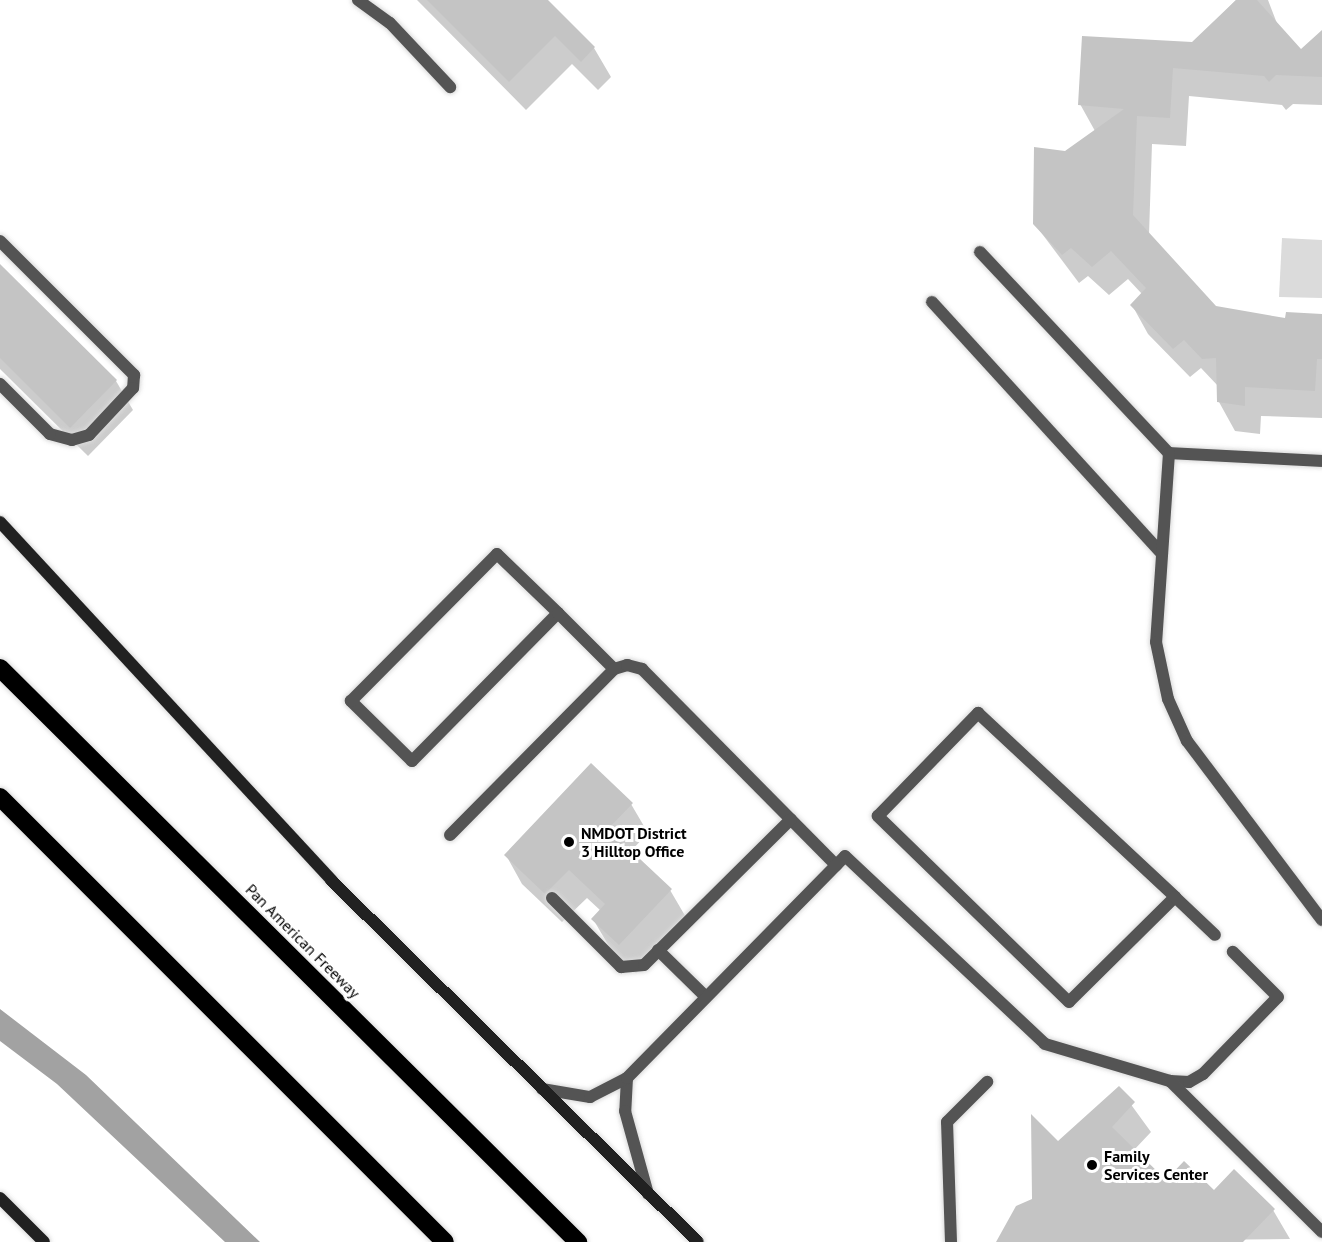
<!DOCTYPE html>
<html>
<head>
<meta charset="utf-8">
<style>
  body { margin:0 }
  #map { position:relative; width:1322px; height:1242px; overflow:hidden; background:#fff; font-family:"PT Sans",sans-serif }
  div>[style] { position:absolute }
  .green>* { inset:0; background:#dbdbdb }
  .water>* { inset:0; background:#a2a2a2 }
  .shadow>* { inset:0; background:#0003 }
  .building>* { inset:0; background:#c4c4c4 }
  .roads { filter:drop-shadow(0 0 2px #dbdbdb) drop-shadow(0 0 2px #dbdbdb) }
  .service>* { height:12px; margin:-6px; padding:0 6px; transform-origin:6px; border-radius:6px; background:#545454 }
  .secondary>* { height:12px; margin:-6px; padding:0 6px; transform-origin:6px; border-radius:6px; background:#212121 }
  .motorway>* { height:18px; margin:-9px; padding:0 9px; transform-origin:9px; border-radius:9px; background:#000 }
  .dots>* { width:16px; height:16px; translate:-50% -50%; box-sizing:border-box; border:3px solid #fff; border-radius:50% }
  span { translate:-50% -50%; white-space:nowrap; text-align:center; line-height:1.15; -webkit-text-stroke:6px #fff; paint-order:stroke }
  .poi-label { font-size:16px; color:#000; font-weight:700 }
  .left { translate:0 -50%; text-align:left }
  .street-label { font-size:16px; color:#000 }
</style>
</head>
<body>
<div id="map">
  <div class="green">
    <i style="clip-path:polygon(1282px 238px,1322px 240px,1322px 298px,1279px 297px)"></i>
  </div>
  <div class="water">
    <i style="clip-path:polygon(0 1009px,86px 1075px,260px 1242px,225px 1242px,57px 1084px,0 1041px)"></i>
  </div>
  <div class="shadow">
    <i style="clip-path:polygon(417px 0,546px 0,594px 48px,611px 77px,598px 90px,572px 64px,526px 110px)"></i>
    <i style="clip-path:polygon(1236px 0,1268px 0,1278px 26px,1301px 51px,1322px 32px,1322px 105px,1293px 104px,1286px 110px,1282px 105px,1189px 96px,1186px 146px,1152px 144px,1149px 235px,1216px 308px,1287px 319px,1322px 315px,1322px 418px,1261px 416px,1260px 434px,1235px 431px,1219px 402px,1218px 386px,1201px 368px,1190px 377px,1148px 334px,1132px 305px,1142px 294px,1128px 279px,1109px 295px,1088px 276px,1079px 283px,1034px 223px,1066px 152px,1095px 131px,1080px 104px,1193px 44px)"></i>
    <i style="clip-path:polygon(0 266px,116px 381px,133px 410px,88px 456px,0 369px)"></i>
    <i style="clip-path:polygon(631px 804px,648px 833px,630px 852px,670px 890px,687px 919px,636px 973px,610px 948px,593px 919px,601px 911px,587px 898px,562px 922px,522px 884px,506px 855px)"></i>
    <i style="clip-path:polygon(1119px 1088px,1151px 1132px,1134px 1150px,1166px 1182px,1273px 1210px,1290px 1239px,1001px 1242px,1034px 1200px,1058px 1143px)"></i>
  </div>
  <div class="building">
    <i style="clip-path:polygon(427px 0,548px 0,595px 47px,581px 62px,555px 36px,509px 82px)"></i>
    <i style="clip-path:polygon(1236px 0,1257px 0,1301px 49px,1322px 30px,1322px 77px,1276px 75px,1269px 82px,1264px 76px,1173px 68px,1170px 118px,1137px 116px,1133px 215px,1216px 306px,1285px 318px,1286px 312px,1322px 314px,1322px 359px,1317px 359px,1315px 391px,1245px 387px,1245px 406px,1217px 402px,1216px 358px,1202px 359px,1184px 340px,1173px 349px,1130px 305px,1146px 288px,1111px 251px,1092px 267px,1071px 248px,1062px 255px,1033px 224px,1034px 147px,1065px 151px,1124px 109px,1078px 105px,1082px 36px,1192px 42px)"></i>
    <i style="clip-path:polygon(0 264px,117px 380px,70px 428px,0 358px)"></i>
    <i style="clip-path:polygon(591px 763px,633px 803px,608px 829px,672px 889px,619px 945px,591px 919px,605px 904px,569px 870px,545px 894px,504px 855px)"></i>
    <i style="clip-path:polygon(1119px 1086px,1135px 1102px,1112px 1127px,1166px 1180px,1184px 1161px,1214px 1190px,1234px 1169px,1275px 1209px,1243px 1242px,996px 1242px,1016px 1206px,1032px 1199px,1031px 1114px,1058px 1141px)"></i>
  </div>
  <div class="roads">
    <div class="service">
      <i style="left:358px;top:0;width:39px;rotate:36deg"></i>
      <i style="left:390px;top:23px;width:88px;rotate:46.8deg"></i>
      <i style="left:0;top:241px;width:190px;rotate:45deg"></i>
      <i style="left:134px;top:375px;width:13px;rotate:94deg"></i>
      <i style="left:133px;top:388px;width:64px;rotate:133.1deg"></i>
      <i style="left:89px;top:435px;width:18px;rotate:164deg"></i>
      <i style="left:72px;top:440px;width:23px;rotate:-165deg"></i>
      <i style="left:50px;top:434px;width:71px;rotate:-135deg"></i>
      <i style="left:980px;top:252px;width:276px;rotate:46.8deg"></i>
      <i style="left:1169px;top:453px;width:153px;rotate:3deg"></i>
      <i style="left:932px;top:302px;width:340px;rotate:47.6deg"></i>
      <i style="left:1169px;top:453px;width:189px;rotate:93.9deg"></i>
      <i style="left:1156px;top:642px;width:58px;rotate:78.1deg"></i>
      <i style="left:1168px;top:699px;width:46px;rotate:65.7deg"></i>
      <i style="left:1187px;top:741px;width:224px;rotate:53deg"></i>
      <i style="left:558px;top:613px;width:208px;rotate:134.6deg"></i>
      <i style="left:412px;top:761px;width:86px;rotate:-135.5deg"></i>
      <i style="left:351px;top:701px;width:207px;rotate:-45.2deg"></i>
      <i style="left:497px;top:554px;width:85px;rotate:44deg"></i>
      <i style="left:558px;top:613px;width:79px;rotate:45deg"></i>
      <i style="left:450px;top:835px;width:233px;rotate:-45.3deg"></i>
      <i style="left:614px;top:669px;width:14px;rotate:-17deg"></i>
      <i style="left:627px;top:665px;width:16px;rotate:15deg"></i>
      <i style="left:642px;top:669px;width:276px;rotate:45.3deg"></i>
      <i style="left:1175px;top:897px;width:149px;rotate:135.3deg"></i>
      <i style="left:1069px;top:1002px;width:267px;rotate:-135.8deg"></i>
      <i style="left:878px;top:816px;width:144px;rotate:-45.8deg"></i>
      <i style="left:978px;top:713px;width:270px;rotate:43deg"></i>
      <i style="left:1175px;top:897px;width:55px;rotate:43.5deg"></i>
      <i style="left:552px;top:898px;width:98px;rotate:45deg"></i>
      <i style="left:621px;top:967px;width:23px;rotate:-5deg"></i>
      <i style="left:644px;top:965px;width:207px;rotate:-44.8deg"></i>
      <i style="left:658px;top:950px;width:67px;rotate:44.4deg"></i>
      <i style="left:627px;top:1078px;width:33px;rotate:93deg"></i>
      <i style="left:625px;top:1111px;width:86px;rotate:74.5deg"></i>
      <i style="left:1170px;top:1081px;width:19px;rotate:3deg"></i>
      <i style="left:1189px;top:1082px;width:16px;rotate:-30deg"></i>
      <i style="left:1203px;top:1074px;width:107px;rotate:-45.8deg"></i>
      <i style="left:1278px;top:997px;width:64px;rotate:-135deg"></i>
      <i style="left:542px;top:1089px;width:49px;rotate:9.5deg"></i>
      <i style="left:590px;top:1097px;width:42px;rotate:-27.2deg"></i>
      <i style="left:627px;top:1078px;width:311px;rotate:-45.5deg"></i>
      <i style="left:845px;top:856px;width:274px;rotate:43.2deg"></i>
      <i style="left:1045px;top:1044px;width:130px;rotate:16.5deg"></i>
      <i style="left:1170px;top:1081px;width:214px;rotate:44.8deg"></i>
      <i style="left:951px;top:1242px;width:120px;rotate:-91.9deg"></i>
      <i style="left:947px;top:1122px;width:57px;rotate:-45deg"></i>
    </div>
    <div class="secondary">
      <i style="left:0;top:522px;width:488px;rotate:47.2deg"></i>
      <i style="left:331px;top:880px;width:515px;rotate:44.61deg"></i>
      <i style="left:0;top:1198px;width:62px;rotate:45deg"></i>
    </div>
    <div class="motorway">
      <i style="left:0;top:668px;width:815px;rotate:44.8deg"></i>
      <i style="left:0;top:797px;width:629px;rotate:45deg"></i>
    </div>
  </div>
  <div class="dots">
    <i style="left:569px;top:842px;background:#000"></i>
    <i style="left:1092px;top:1165px;background:#000"></i>
  </div>
  <div class="poi-label">
    <span class="left" style="left:581px;top:842px">NMDOT District<br>3 Hilltop Office</span>
    <span class="left" style="left:1104px;top:1165px">Family<br>Services Center</span>
  </div>
  <div class="street-label">
    <span style="left:303px;top:941px;rotate:45deg">Pan American Freeway</span>
  </div>
</div>
</body>
</html>
